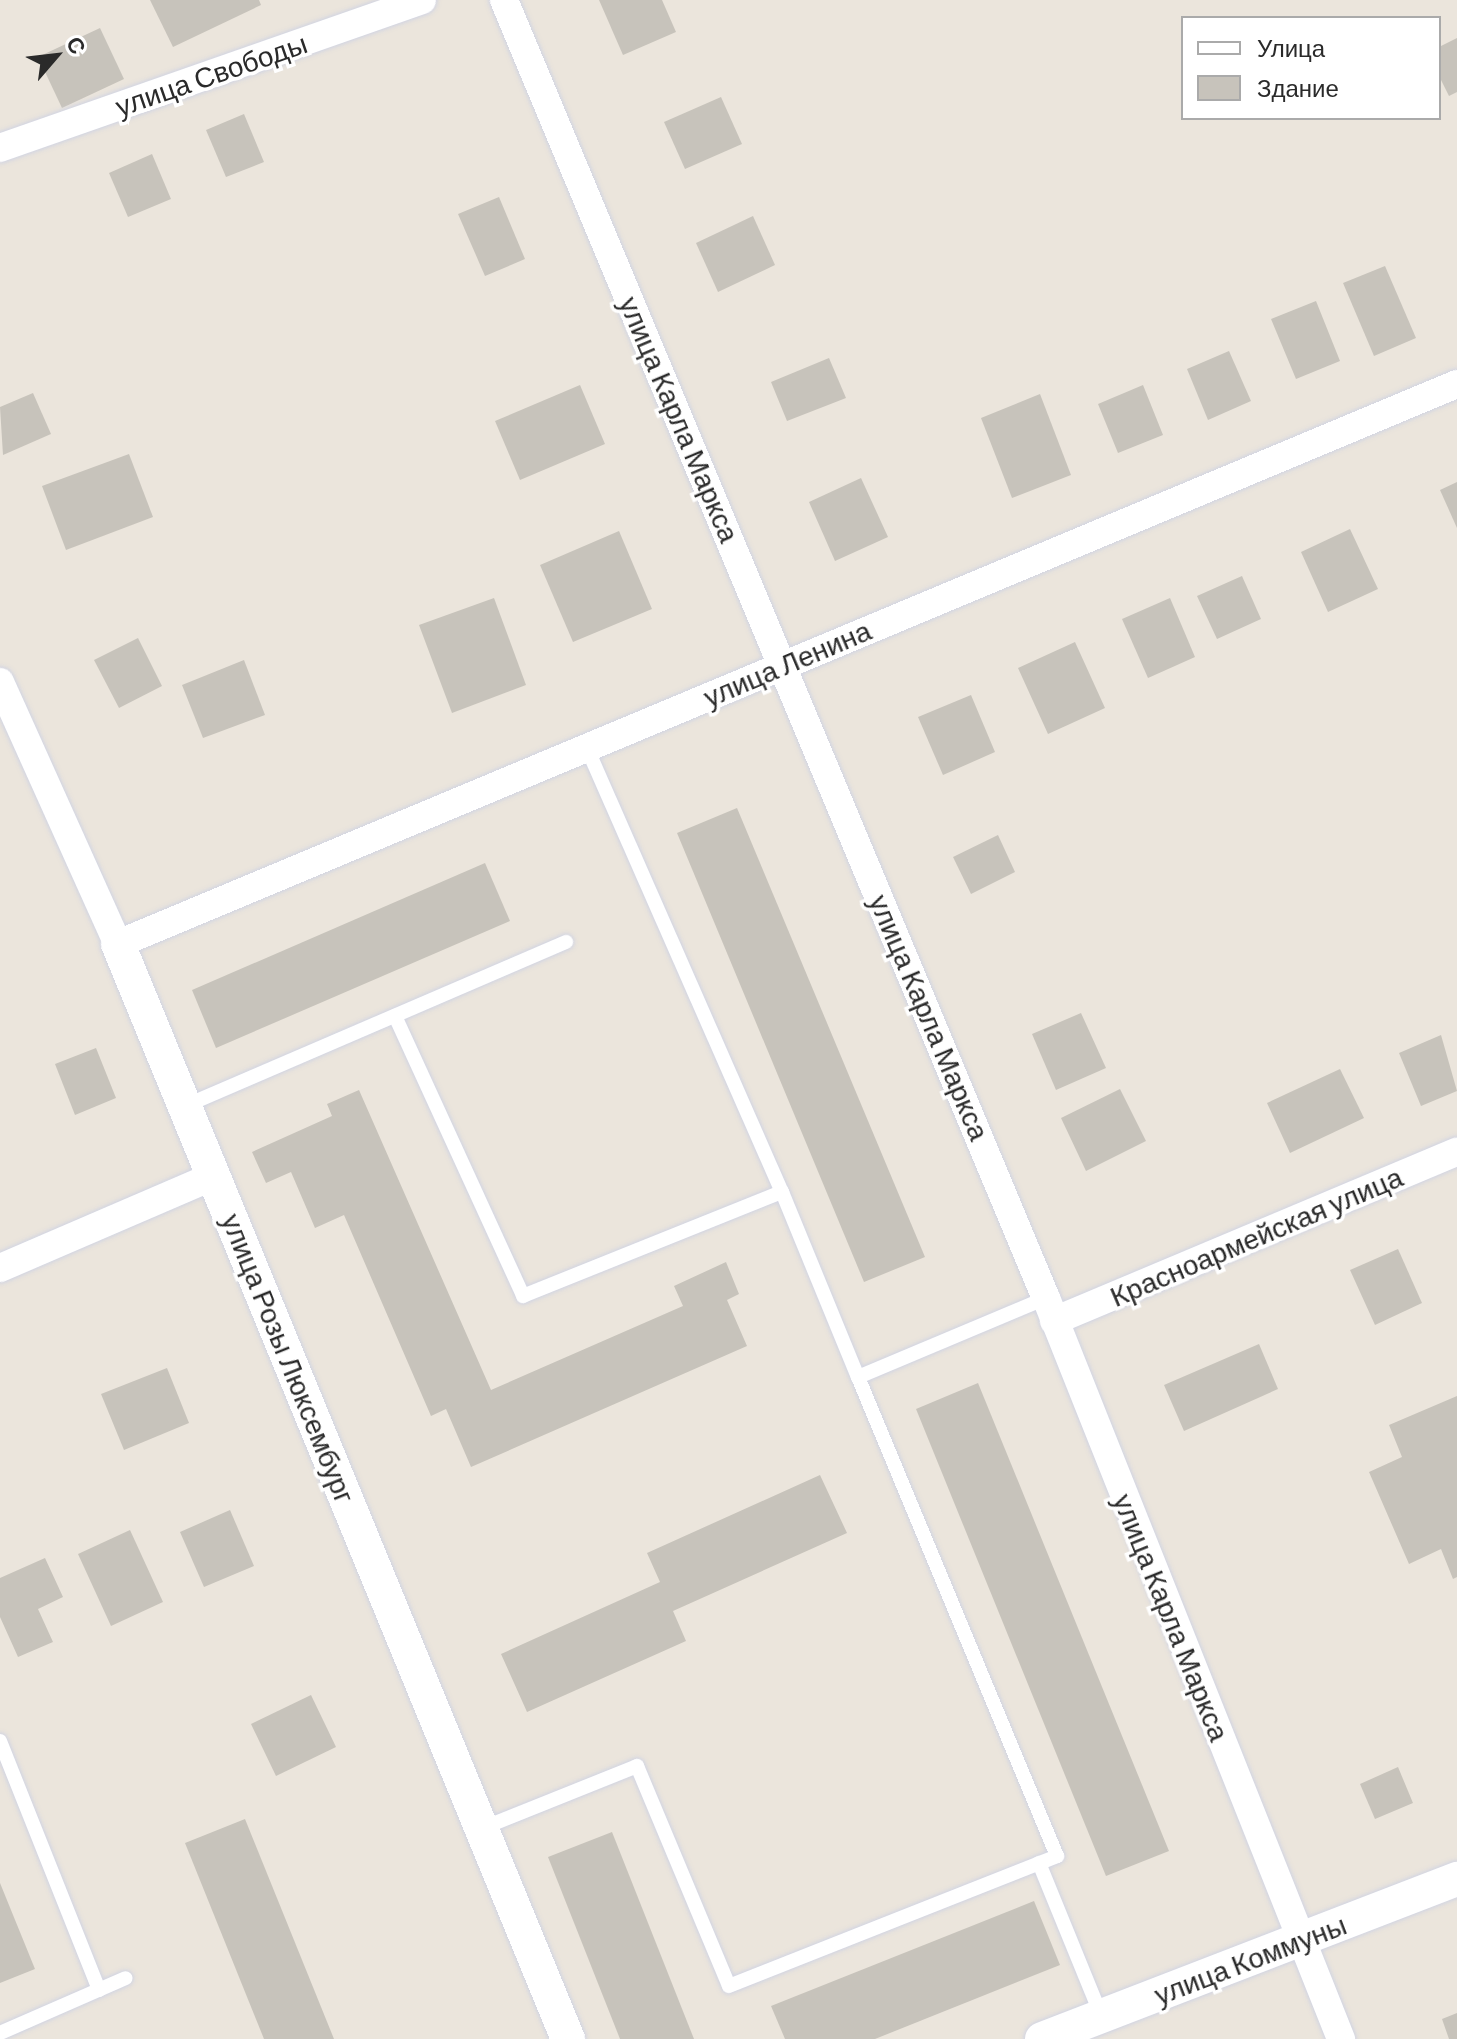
<!DOCTYPE html>
<html>
<head>
<meta charset="utf-8">
<style>
  body { margin:0 }
  #map { position:relative; width:1457px; height:2039px; overflow:hidden; background:#ebe5dc; font-family:Barlow,sans-serif }
  div>[style] { position:absolute }
  .building>* { inset:0; background:#c7c3bb }
  .roads { filter:drop-shadow(0 0 2px #d1d4e2) drop-shadow(0 0 2px #d1d4e2) }
  .service>* { height:14px; margin:-7px; padding:0 7px; transform-origin:7px; border-radius:7px; background:#fff }
  .minor>* { height:28px; margin:-14px; padding:0 14px; transform-origin:14px; border-radius:14px; background:#fff }
  .tertiary>* { height:34px; margin:-17px; padding:0 17px; transform-origin:17px; border-radius:17px; background:#fff }
  span { translate:-50% -50%; white-space:nowrap; text-align:center; line-height:1.15; -webkit-text-stroke:7px #fff; paint-order:stroke }
  .street-label { font-size:28px; color:#2a2a2a }
  .legend { position:absolute; left:1181px; top:16px; width:260px; height:104px; box-sizing:border-box; background:#fff; border:2px solid #aaa; margin:0; padding:10px 14px; list-style:none; font-size:24px; color:#2a2a2a }
  .legend li { display:flex; align-items:center; gap:16px; height:40px }
  .legend b { width:40px; border:2px solid #aaa }
  .north { position:absolute; left:16px; top:16px; width:80px; height:80px; -webkit-text-stroke:6px #fff; paint-order:stroke; rotate:62deg; font-size:22px; font-weight:700; line-height:32px; text-align:center; color:#2a2a2a }
  .north::after { content:''; display:block; margin:auto; width:28px; height:36px; background:#2a2a2a; clip-path:polygon(50% 0,100% 100%,50% 72%,0 100%) }
</style>
</head>
<body>
<div id="map">
  <div class="building">
    <i style="clip-path:polygon(150px 0,259px 0,261px 5px,173px 47px)"></i>
    <i style="clip-path:polygon(599px 0,662px 0,676px 32px,623px 55px)"></i>
    <i style="clip-path:polygon(100px 28px,124px 79px,62px 108px,38px 57px)"></i>
    <i style="clip-path:polygon(1457px 38px,1457px 92px,1449px 96px,1439px 76px,1439px 47px)"></i>
    <i style="clip-path:polygon(721px 97px,742px 144px,685px 169px,664px 122px)"></i>
    <i style="clip-path:polygon(244px 114px,264px 162px,226px 177px,206px 130px)"></i>
    <i style="clip-path:polygon(152px 154px,171px 199px,128px 217px,109px 173px)"></i>
    <i style="clip-path:polygon(499px 197px,525px 259px,485px 276px,458px 214px)"></i>
    <i style="clip-path:polygon(753px 216px,775px 265px,718px 292px,696px 243px)"></i>
    <i style="clip-path:polygon(1385px 266px,1416px 338px,1374px 356px,1343px 283px)"></i>
    <i style="clip-path:polygon(1316px 301px,1340px 361px,1296px 379px,1271px 319px)"></i>
    <i style="clip-path:polygon(1229px 351px,1251px 401px,1208px 420px,1187px 369px)"></i>
    <i style="clip-path:polygon(829px 358px,846px 398px,787px 421px,771px 382px)"></i>
    <i style="clip-path:polygon(580px 385px,605px 444px,520px 480px,495px 421px)"></i>
    <i style="clip-path:polygon(1143px 385px,1163px 435px,1118px 453px,1098px 404px)"></i>
    <i style="clip-path:polygon(33px 393px,51px 434px,3px 455px,0 407px)"></i>
    <i style="clip-path:polygon(1040px 394px,1071px 475px,1012px 498px,981px 418px)"></i>
    <i style="clip-path:polygon(129px 454px,153px 517px,66px 550px,42px 486px)"></i>
    <i style="clip-path:polygon(861px 478px,888px 537px,835px 561px,809px 502px)"></i>
    <i style="clip-path:polygon(1457px 482px,1457px 528px,1440px 490px)"></i>
    <i style="clip-path:polygon(1350px 529px,1378px 589px,1328px 612px,1301px 552px)"></i>
    <i style="clip-path:polygon(619px 531px,652px 609px,573px 642px,540px 565px)"></i>
    <i style="clip-path:polygon(1242px 576px,1261px 619px,1217px 639px,1197px 596px)"></i>
    <i style="clip-path:polygon(494px 598px,526px 685px,452px 713px,419px 625px)"></i>
    <i style="clip-path:polygon(1170px 598px,1195px 657px,1148px 678px,1122px 619px)"></i>
    <i style="clip-path:polygon(138px 638px,162px 686px,119px 708px,94px 660px)"></i>
    <i style="clip-path:polygon(1075px 642px,1105px 708px,1048px 734px,1018px 668px)"></i>
    <i style="clip-path:polygon(244px 660px,265px 715px,203px 738px,182px 685px)"></i>
    <i style="clip-path:polygon(971px 695px,995px 752px,943px 775px,918px 717px)"></i>
    <i style="clip-path:polygon(737px 808px,925px 1257px,864px 1282px,677px 833px)"></i>
    <i style="clip-path:polygon(998px 835px,1015px 872px,971px 894px,953px 857px)"></i>
    <i style="clip-path:polygon(485px 863px,510px 921px,216px 1048px,192px 990px)"></i>
    <i style="clip-path:polygon(1081px 1013px,1106px 1068px,1056px 1090px,1032px 1034px)"></i>
    <i style="clip-path:polygon(1441px 1035px,1457px 1091px,1421px 1106px,1399px 1053px)"></i>
    <i style="clip-path:polygon(96px 1048px,116px 1098px,75px 1115px,55px 1064px)"></i>
    <i style="clip-path:polygon(1340px 1069px,1364px 1118px,1290px 1153px,1267px 1103px)"></i>
    <i style="clip-path:polygon(1120px 1089px,1146px 1141px,1086px 1171px,1061px 1118px)"></i>
    <i style="clip-path:polygon(359px 1090px,491px 1390px,683px 1306px,674px 1286px,726px 1262px,739px 1294px,727px 1300px,747px 1346px,471px 1467px,446px 1409px,431px 1416px,344px 1215px,315px 1228px,291px 1172px,266px 1183px,252px 1152px,332px 1116px,327px 1104px)"></i>
    <i style="clip-path:polygon(1398px 1249px,1422px 1303px,1375px 1325px,1350px 1270px)"></i>
    <i style="clip-path:polygon(1259px 1344px,1278px 1389px,1184px 1431px,1164px 1385px)"></i>
    <i style="clip-path:polygon(167px 1368px,189px 1423px,124px 1450px,101px 1394px)"></i>
    <i style="clip-path:polygon(978px 1383px,1169px 1851px,1106px 1876px,916px 1409px)"></i>
    <i style="clip-path:polygon(1457px 1396px,1457px 1577px,1453px 1579px,1441px 1549px,1409px 1564px,1369px 1472px,1402px 1457px,1389px 1425px)"></i>
    <i style="clip-path:polygon(820px 1475px,847px 1533px,673px 1611px,686px 1641px,527px 1712px,501px 1654px,660px 1582px,647px 1553px)"></i>
    <i style="clip-path:polygon(230px 1510px,254px 1566px,204px 1587px,180px 1532px)"></i>
    <i style="clip-path:polygon(130px 1530px,163px 1602px,111px 1626px,78px 1554px)"></i>
    <i style="clip-path:polygon(45px 1558px,63px 1597px,38px 1609px,53px 1642px,18px 1657px,0 1617px,0 1578px)"></i>
    <i style="clip-path:polygon(311px 1695px,336px 1747px,276px 1776px,251px 1724px)"></i>
    <i style="clip-path:polygon(1398px 1767px,1413px 1803px,1375px 1819px,1360px 1784px)"></i>
    <i style="clip-path:polygon(245px 1819px,334px 2039px,264px 2039px,185px 1843px)"></i>
    <i style="clip-path:polygon(612px 1832px,694px 2039px,620px 2039px,548px 1857px)"></i>
    <i style="clip-path:polygon(0 1883px,35px 1969px,0 1983px)"></i>
    <i style="clip-path:polygon(1034px 1901px,1060px 1965px,875px 2039px,785px 2039px,771px 2006px)"></i>
    <i style="clip-path:polygon(1457px 2013px,1457px 2039px,1449px 2039px,1442px 2019px)"></i>
  </div>
  <div class="roads">
    <div class="service">
      <i style="left:587px;top:748px;width:485px;rotate:66.3deg"></i>
      <i style="left:395px;top:1016px;width:308px;rotate:65.4deg"></i>
      <i style="left:523px;top:1296px;width:279px;rotate:-21.9deg"></i>
      <i style="left:782px;top:1192px;width:200px;rotate:67.7deg"></i>
      <i style="left:858px;top:1377px;width:204px;rotate:-22.8deg"></i>
      <i style="left:185px;top:1106px;width:415px;rotate:-23.3deg"></i>
      <i style="left:0;top:1741px;width:268px;rotate:68.3deg"></i>
      <i style="left:483px;top:1828px;width:166px;rotate:-21.9deg"></i>
      <i style="left:637px;top:1766px;width:238px;rotate:67.3deg"></i>
      <i style="left:729px;top:1986px;width:353px;rotate:-21.6deg"></i>
      <i style="left:1057px;top:1856px;width:519px;rotate:-112.56deg"></i>
      <i style="left:1039px;top:1863px;width:164px;rotate:67.8deg"></i>
      <i style="left:0;top:2033px;width:137px;rotate:-23.6deg"></i>
    </div>
    <div class="minor">
      <i style="left:504px;top:0;width:1407px;rotate:67.34deg"></i>
      <i style="left:1046px;top:1298px;width:798px;rotate:68.29deg"></i>
      <i style="left:0;top:148px;width:447px;rotate:-19.3deg"></i>
      <i style="left:0;top:682px;width:287px;rotate:65.8deg"></i>
      <i style="left:118px;top:944px;width:1451px;rotate:-22.7deg"></i>
      <i style="left:0;top:1268px;width:233px;rotate:-23.3deg"></i>
      <i style="left:1054px;top:1321px;width:437px;rotate:-22.8deg"></i>
    </div>
    <div class="tertiary">
      <i style="left:118px;top:944px;width:1184px;rotate:67.66deg"></i>
      <i style="left:1042px;top:2039px;width:445px;rotate:-21.1deg"></i>
    </div>
  </div>
  <div class="street-label">
    <span style="left:211px;top:74px;rotate:-19deg">улица Свободы</span>
    <span style="left:680px;top:419px;rotate:67deg">улица Карла Маркса</span>
    <span style="left:787px;top:663px;rotate:-23deg">улица Ленина</span>
    <span style="left:930px;top:1017px;rotate:67deg">улица Карла Маркса</span>
    <span style="left:1256px;top:1236px;rotate:-23deg">Красноармейская улица</span>
    <span style="left:289px;top:1358px;rotate:68deg">улица Розы Люксембург</span>
    <span style="left:1172px;top:1617px;rotate:68deg">улица Карла Маркса</span>
    <span style="left:1250px;top:1959px;rotate:-21deg">улица Коммуны</span>
  </div>
  <ul class="legend">
  <li><b style="height:10px;background:#fff"></b>Улица</li>
  <li><b style="height:22px;background:#c7c3bb"></b>Здание</li>
  </ul>
  <div class="north">С</div>
</div>
</body>
</html>
